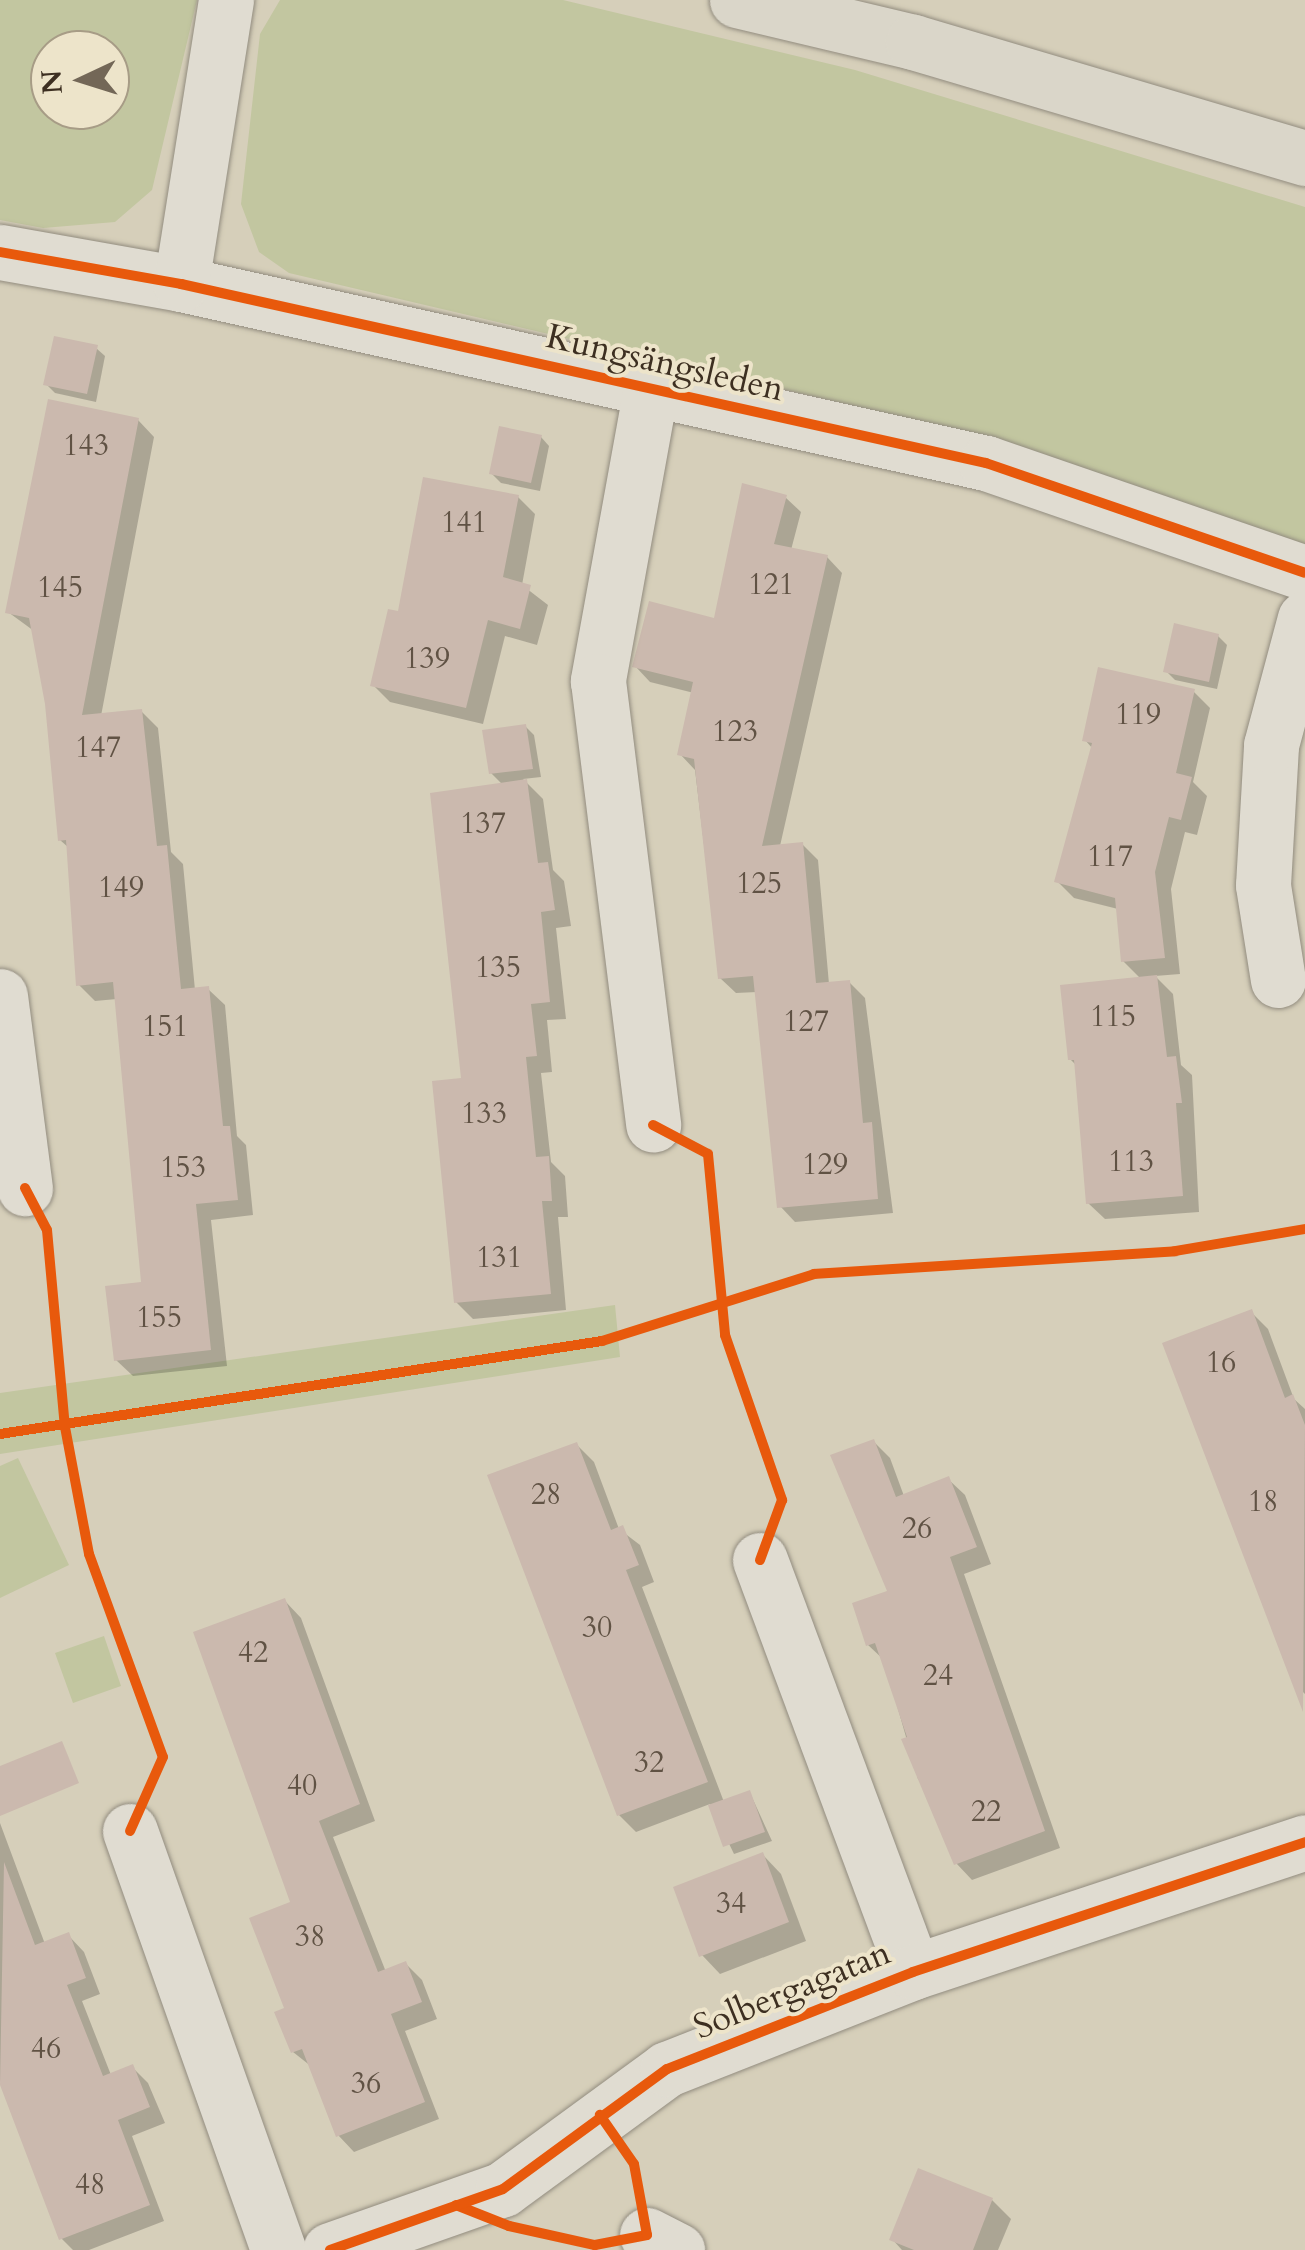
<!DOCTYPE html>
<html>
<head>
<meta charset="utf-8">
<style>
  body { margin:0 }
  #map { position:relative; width:1305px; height:2250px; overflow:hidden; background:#d6cfba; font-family:Cardo,serif }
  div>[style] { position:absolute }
  .green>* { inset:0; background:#c2c6a0 }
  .shadow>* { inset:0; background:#0003 }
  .building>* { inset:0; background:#cbb9ae }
  .roads { filter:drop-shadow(0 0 2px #928c7f) drop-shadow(0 0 2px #928c7f) }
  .minor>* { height:55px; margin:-27.5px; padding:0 27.5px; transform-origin:27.5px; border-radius:27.5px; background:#e0dcd1 }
  .major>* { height:55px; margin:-27.5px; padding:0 27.5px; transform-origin:27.5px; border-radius:27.5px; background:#dad6c9 }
  .cycleway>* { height:10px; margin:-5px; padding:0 5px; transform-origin:5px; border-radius:5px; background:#e8590c }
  span { translate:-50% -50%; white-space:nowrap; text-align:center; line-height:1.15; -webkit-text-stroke:8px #ede4ca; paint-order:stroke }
  .number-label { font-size:30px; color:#605244 }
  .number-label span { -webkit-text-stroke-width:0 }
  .street-label { font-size:35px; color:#3d2f21 }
  .north { position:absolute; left:30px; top:30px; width:100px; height:100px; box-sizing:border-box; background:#ede4ca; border:2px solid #a79c86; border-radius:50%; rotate:266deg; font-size:28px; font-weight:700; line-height:40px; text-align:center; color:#3d2f21 }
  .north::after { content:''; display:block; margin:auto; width:35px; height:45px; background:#736757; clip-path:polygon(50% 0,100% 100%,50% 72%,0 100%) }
</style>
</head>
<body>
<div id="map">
  <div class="green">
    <i style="clip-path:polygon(evenodd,0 0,197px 0,152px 190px,115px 222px,43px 228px,0 220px,0 0,50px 50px,110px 50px,110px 110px,50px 110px,50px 50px)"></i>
    <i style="clip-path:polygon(280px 0,563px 0,855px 70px,1305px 207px,1305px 548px,965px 432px,289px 273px,259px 252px,241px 204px,260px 34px)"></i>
    <i style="clip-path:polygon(615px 1305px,620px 1357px,0 1454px,0 1393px)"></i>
    <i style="clip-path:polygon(18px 1458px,69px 1565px,0 1598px,0 1466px)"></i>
    <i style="clip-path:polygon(104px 1636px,121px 1686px,73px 1703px,55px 1653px)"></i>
  </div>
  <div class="shadow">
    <i style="clip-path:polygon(96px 348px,105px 356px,96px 402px,55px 393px,46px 384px)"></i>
    <i style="clip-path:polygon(138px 420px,154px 437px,101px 716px,141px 711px,158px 728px,171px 852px,183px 864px,195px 990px,208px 989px,225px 1005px,237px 1136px,246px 1145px,253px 1215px,211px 1220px,227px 1366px,133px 1376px,116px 1360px,144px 1285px,117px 999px,95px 1001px,79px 985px,69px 848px,60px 840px,48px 704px,34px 631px,8px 612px)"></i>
    <i style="clip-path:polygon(541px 437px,549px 446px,540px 491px,501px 483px,492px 474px)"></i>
    <i style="clip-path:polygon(518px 497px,535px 514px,522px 585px,548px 605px,537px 645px,505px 636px,483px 724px,390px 702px,373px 685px,400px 614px)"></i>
    <i style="clip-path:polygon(785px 497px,801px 512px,791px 550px,827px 557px,842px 573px,780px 846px,802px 844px,818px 860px,829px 984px,849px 982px,865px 998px,893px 1213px,795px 1222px,780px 1206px,757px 992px,736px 993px,720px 978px,695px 770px,680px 754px,694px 693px,650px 682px,635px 666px,716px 621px)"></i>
    <i style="clip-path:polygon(1218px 636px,1227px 645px,1217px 689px,1175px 680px,1166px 671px)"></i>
    <i style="clip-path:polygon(1193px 691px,1210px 708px,1193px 782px,1207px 796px,1197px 835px,1185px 832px,1171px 889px,1180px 974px,1155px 976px,1173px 994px,1181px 1065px,1192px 1075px,1199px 1212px,1105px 1219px,1088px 1203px,1077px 1066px,1070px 1059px,1141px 979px,1123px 961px,1118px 909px,1074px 898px,1057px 881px,1093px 749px,1085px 740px)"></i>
    <i style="clip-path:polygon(525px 726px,534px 735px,541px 777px,523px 779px,543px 799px,553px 870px,564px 881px,571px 926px,556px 928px,566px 1019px,547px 1020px,552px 1072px,541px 1073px,551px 1162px,565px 1176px,568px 1217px,558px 1217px,566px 1310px,473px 1319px,456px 1302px,464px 1080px,503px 785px,491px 773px)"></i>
    <i style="clip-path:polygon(1251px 1312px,1268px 1329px,1294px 1399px,1305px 1409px,1305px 1694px,1294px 1683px)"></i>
    <i style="clip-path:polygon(874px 1442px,890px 1458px,904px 1496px,948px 1479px,965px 1495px,991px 1564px,964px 1574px,1060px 1848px,972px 1880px,956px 1863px,930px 1791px,918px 1779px,884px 1660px,868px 1645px,890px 1592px)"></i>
    <i style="clip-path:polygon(577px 1445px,594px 1462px,619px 1529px,640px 1545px,654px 1582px,642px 1587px,724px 1802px,750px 1793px,772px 1841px,734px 1854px,710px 1804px,636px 1832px,619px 1815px)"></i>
    <i style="clip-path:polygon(285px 1601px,301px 1618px,375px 1821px,333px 1837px,386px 1972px,406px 1964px,422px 1980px,437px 2019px,405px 2031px,439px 2119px,354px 2152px,338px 2135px,312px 2067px,293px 2052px,287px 2009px,293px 1904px)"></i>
    <i style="clip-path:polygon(0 1823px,45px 1944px,68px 1935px,84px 1952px,100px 1994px,82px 2001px,111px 2075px,132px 2067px,148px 2083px,165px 2123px,132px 2136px,164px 2221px,89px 2250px,73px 2250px,61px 2238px,0 2080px)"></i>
    <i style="clip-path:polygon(763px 1855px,781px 1874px,806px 1941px,720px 1974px,702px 1955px)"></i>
    <i style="clip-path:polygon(992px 2200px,1011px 2219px,998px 2250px,902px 2250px,892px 2239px)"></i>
  </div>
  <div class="building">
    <i style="clip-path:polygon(54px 336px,98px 345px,87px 394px,43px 385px)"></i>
    <i style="clip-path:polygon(48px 399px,139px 418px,82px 715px,142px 709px,157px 846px,167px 845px,181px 989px,209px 986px,223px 1126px,230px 1126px,238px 1200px,196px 1204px,211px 1350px,114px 1361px,105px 1286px,141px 1282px,113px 982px,76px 986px,66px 840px,58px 841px,45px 704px,29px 618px,5px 613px)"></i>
    <i style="clip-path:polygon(499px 426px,542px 435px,531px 483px,489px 474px)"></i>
    <i style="clip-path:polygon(423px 477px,519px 495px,503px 577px,531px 585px,520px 629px,488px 620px,466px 708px,370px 686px,388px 609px,398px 611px)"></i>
    <i style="clip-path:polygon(742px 483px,787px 495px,774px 544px,828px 555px,762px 846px,803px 842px,816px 983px,850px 980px,863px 1123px,872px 1122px,878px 1199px,777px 1208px,753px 976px,718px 979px,694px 759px,677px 755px,693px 682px,632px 667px,649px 601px,714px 618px)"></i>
    <i style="clip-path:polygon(1174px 623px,1219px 634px,1209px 682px,1163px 672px)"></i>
    <i style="clip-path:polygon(1098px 667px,1195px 689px,1176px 773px,1192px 777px,1181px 820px,1169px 817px,1155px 872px,1165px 958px,1121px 962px,1115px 898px,1054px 882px,1092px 743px,1082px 741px)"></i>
    <i style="clip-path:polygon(526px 724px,533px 769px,489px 774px,482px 730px)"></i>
    <i style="clip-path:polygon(527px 779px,538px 863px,548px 862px,555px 910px,541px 912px,550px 1002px,531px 1004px,537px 1056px,526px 1057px,536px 1157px,549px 1156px,552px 1201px,542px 1201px,551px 1294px,454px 1303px,432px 1081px,461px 1078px,430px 793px)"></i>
    <i style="clip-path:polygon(1157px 975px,1167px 1057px,1176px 1056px,1182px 1103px,1176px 1103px,1183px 1196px,1086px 1204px,1074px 1060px,1068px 1060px,1060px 985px)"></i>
    <i style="clip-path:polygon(1252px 1309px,1285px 1398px,1293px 1394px,1305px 1425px,1303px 1712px,1162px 1343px)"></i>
    <i style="clip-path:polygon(874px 1439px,896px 1497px,949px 1476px,977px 1547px,950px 1557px,1045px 1831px,954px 1865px,901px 1739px,907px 1737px,875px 1643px,866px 1646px,852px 1603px,887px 1591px,830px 1455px)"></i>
    <i style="clip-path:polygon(577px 1442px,611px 1530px,623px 1525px,639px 1565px,626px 1570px,708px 1782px,617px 1816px,487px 1475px)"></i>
    <i style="clip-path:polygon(285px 1598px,360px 1804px,319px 1821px,378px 1972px,406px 1961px,422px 2002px,391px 2014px,425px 2102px,336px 2137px,302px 2049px,291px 2053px,274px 2012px,284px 2008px,249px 1918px,290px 1902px,193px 1632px)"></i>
    <i style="clip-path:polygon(62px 1741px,79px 1783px,0 1816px,0 1766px)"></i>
    <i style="clip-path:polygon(750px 1790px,765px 1832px,723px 1847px,708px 1805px)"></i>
    <i style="clip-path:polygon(763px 1852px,789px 1922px,699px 1957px,673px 1887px)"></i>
    <i style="clip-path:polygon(4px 1862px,35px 1945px,69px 1932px,86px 1978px,67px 1985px,103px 2076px,133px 2064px,150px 2107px,118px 2120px,150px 2205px,59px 2240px,0 2085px)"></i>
    <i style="clip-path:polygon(918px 2168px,993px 2198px,973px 2250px,914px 2250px,889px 2240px)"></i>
  </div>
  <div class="roads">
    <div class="minor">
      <i style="left:0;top:252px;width:184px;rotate:10deg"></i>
      <i style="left:181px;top:284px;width:825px;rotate:12.54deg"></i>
      <i style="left:986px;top:463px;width:337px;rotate:19deg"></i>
      <i style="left:181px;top:284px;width:288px;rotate:-81deg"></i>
      <i style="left:651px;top:388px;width:298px;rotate:100.3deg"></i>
      <i style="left:598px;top:681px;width:447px;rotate:82.9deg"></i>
      <i style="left:1278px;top:980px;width:96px;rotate:-99deg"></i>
      <i style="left:1263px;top:885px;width:140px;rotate:-86.7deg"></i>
      <i style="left:1271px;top:745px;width:131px;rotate:-75deg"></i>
      <i style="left:0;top:996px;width:194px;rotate:82.6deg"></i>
      <i style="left:760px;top:1560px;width:439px;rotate:69.6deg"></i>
      <i style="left:130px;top:1831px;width:444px;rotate:70.5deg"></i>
      <i style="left:647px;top:2235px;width:34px;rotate:27deg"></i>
      <i style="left:330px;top:2250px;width:183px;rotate:-19.4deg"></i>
      <i style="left:503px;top:2189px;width:203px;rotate:-36.2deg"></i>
      <i style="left:667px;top:2069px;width:264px;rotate:-21.5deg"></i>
      <i style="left:913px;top:1972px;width:413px;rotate:-18.3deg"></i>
    </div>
    <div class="major">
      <i style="left:737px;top:0;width:181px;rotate:13.4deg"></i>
      <i style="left:913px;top:42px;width:409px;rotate:16.5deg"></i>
    </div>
  </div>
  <div class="cycleway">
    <i style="left:0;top:252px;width:184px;rotate:10deg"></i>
    <i style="left:181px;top:284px;width:825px;rotate:12.54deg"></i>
    <i style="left:986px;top:463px;width:337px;rotate:19deg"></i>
    <i style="left:653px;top:1125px;width:62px;rotate:27.8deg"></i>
    <i style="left:708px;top:1154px;width:182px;rotate:84.6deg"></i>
    <i style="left:725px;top:1335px;width:175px;rotate:70.9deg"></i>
    <i style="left:782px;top:1500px;width:64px;rotate:110.1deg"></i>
    <i style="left:25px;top:1188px;width:47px;rotate:62.4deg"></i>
    <i style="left:47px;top:1230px;width:198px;rotate:84.8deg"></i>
    <i style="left:65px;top:1427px;width:129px;rotate:79.3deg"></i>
    <i style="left:89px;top:1554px;width:216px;rotate:70deg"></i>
    <i style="left:163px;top:1757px;width:81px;rotate:114deg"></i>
    <i style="left:0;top:1434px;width:609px;rotate:-8.78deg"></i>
    <i style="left:602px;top:1341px;width:222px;rotate:-17.5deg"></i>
    <i style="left:814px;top:1274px;width:362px;rotate:-3.6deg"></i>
    <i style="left:1175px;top:1251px;width:132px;rotate:-9.6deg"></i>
    <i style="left:456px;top:2205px;width:57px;rotate:21.6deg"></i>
    <i style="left:509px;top:2226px;width:88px;rotate:12.5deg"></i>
    <i style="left:595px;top:2245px;width:53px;rotate:-10.9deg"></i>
    <i style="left:647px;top:2235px;width:72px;rotate:-100.4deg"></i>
    <i style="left:634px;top:2164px;width:60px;rotate:-124.8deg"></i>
    <i style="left:330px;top:2250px;width:183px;rotate:-19.4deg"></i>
    <i style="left:503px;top:2189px;width:203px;rotate:-36.2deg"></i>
    <i style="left:667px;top:2069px;width:264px;rotate:-21.5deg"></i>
    <i style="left:913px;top:1972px;width:413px;rotate:-18.3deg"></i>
  </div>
  <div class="number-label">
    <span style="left:86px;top:446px">143</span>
    <span style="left:464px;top:523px">141</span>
    <span style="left:771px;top:585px">121</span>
    <span style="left:60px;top:588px">145</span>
    <span style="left:427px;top:659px">139</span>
    <span style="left:1138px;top:715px">119</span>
    <span style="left:735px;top:732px">123</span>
    <span style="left:98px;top:748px">147</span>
    <span style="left:483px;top:824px">137</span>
    <span style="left:1110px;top:857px">117</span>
    <span style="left:759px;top:884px">125</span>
    <span style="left:121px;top:888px">149</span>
    <span style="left:498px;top:968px">135</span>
    <span style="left:1113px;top:1017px">115</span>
    <span style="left:806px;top:1022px">127</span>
    <span style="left:165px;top:1027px">151</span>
    <span style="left:484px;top:1114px">133</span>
    <span style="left:1131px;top:1162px">113</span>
    <span style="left:825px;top:1165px">129</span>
    <span style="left:183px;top:1168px">153</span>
    <span style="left:499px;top:1258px">131</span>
    <span style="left:159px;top:1318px">155</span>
    <span style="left:1221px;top:1363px">16</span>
    <span style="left:546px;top:1495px">28</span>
    <span style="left:1263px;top:1502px">18</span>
    <span style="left:917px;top:1529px">26</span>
    <span style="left:597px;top:1628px">30</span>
    <span style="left:253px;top:1653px">42</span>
    <span style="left:938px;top:1676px">24</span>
    <span style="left:649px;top:1763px">32</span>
    <span style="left:302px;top:1786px">40</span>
    <span style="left:986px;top:1812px">22</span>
    <span style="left:731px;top:1904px">34</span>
    <span style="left:310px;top:1937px">38</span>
    <span style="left:46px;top:2049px">46</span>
    <span style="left:366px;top:2084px">36</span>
    <span style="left:90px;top:2185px">48</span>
  </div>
  <div class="street-label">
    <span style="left:665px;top:363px;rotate:13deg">Kungsängsleden</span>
    <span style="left:792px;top:1990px;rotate:-22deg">Solbergagatan</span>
  </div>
  <div class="north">N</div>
</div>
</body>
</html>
